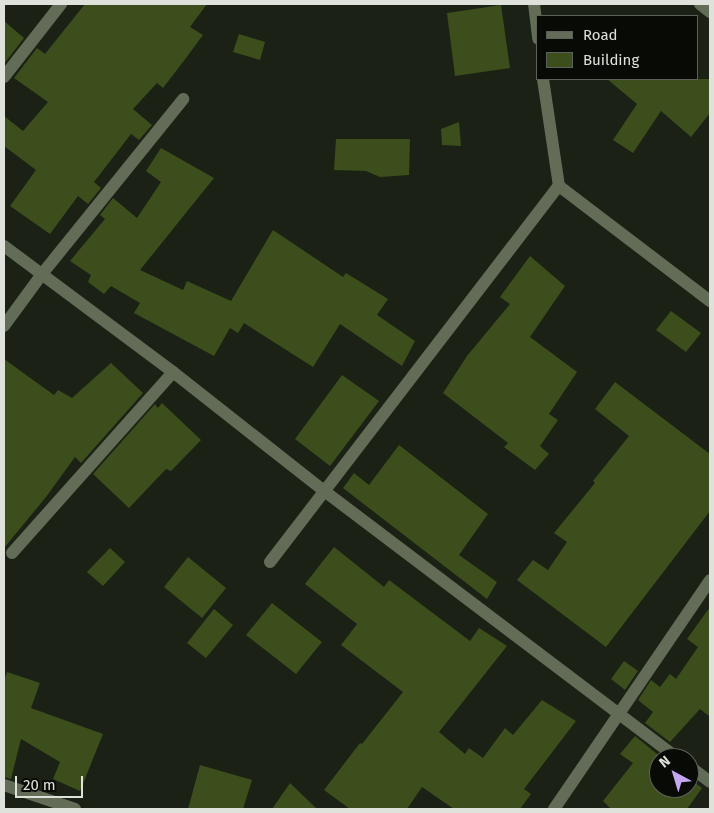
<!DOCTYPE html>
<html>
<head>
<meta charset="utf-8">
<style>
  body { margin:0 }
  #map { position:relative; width:714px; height:813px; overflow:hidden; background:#1c2115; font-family:"Fira Sans",sans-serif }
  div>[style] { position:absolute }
  .building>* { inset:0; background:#3b4e1b }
  .minor>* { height:12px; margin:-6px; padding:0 6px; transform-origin:6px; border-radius:6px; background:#626c56 }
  span { translate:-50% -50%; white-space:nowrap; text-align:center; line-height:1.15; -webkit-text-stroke:4px #080a05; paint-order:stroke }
  .frame { position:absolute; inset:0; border:5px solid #dee2da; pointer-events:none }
  .legend { position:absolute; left:536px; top:15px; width:162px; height:65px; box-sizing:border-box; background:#080a05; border:1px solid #5e605a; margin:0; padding:6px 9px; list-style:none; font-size:15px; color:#dee2da }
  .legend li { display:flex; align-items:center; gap:10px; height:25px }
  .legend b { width:25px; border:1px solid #5e605a }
  .north { position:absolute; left:649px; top:748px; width:50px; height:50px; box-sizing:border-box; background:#080a05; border:1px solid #5e605a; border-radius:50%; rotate:321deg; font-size:14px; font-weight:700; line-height:20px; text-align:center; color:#dee2da }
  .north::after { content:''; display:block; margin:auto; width:18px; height:22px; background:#c5a7f1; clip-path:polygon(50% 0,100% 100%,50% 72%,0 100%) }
  .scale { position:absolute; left:15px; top:776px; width:68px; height:22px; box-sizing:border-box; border:2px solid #dee2da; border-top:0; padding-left:6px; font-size:15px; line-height:18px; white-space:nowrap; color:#dee2da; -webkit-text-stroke:4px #080a05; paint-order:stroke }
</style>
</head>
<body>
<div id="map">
  <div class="building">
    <i style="clip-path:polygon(85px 4px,207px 4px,190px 27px,203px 35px,183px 62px,163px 88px,157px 83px,133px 109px,152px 125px,139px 140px,131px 134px,94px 182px,101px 188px,88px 204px,78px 196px,50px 234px,10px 206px,36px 170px,4px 146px,4px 116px,23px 131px,48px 102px,14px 78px,37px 48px,45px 54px)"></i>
    <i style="clip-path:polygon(501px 5px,510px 68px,455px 76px,447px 13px)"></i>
    <i style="clip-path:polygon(4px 21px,24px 38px,4px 64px)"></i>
    <i style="clip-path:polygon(239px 34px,265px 42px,260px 60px,233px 52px)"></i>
    <i style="clip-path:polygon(607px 79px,710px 79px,710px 113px,691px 137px,661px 111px,633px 153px,613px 140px,637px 104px)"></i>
    <i style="clip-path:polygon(459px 122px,461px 146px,442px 145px,441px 129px)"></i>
    <i style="clip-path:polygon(336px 139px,410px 139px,409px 175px,380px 177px,366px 171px,334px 170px)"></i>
    <i style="clip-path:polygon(161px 148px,214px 178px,140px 270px,183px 290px,187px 281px,231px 301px,273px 230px,343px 277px,346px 273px,388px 299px,377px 315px,415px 341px,402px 366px,340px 324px,313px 367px,244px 323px,238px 333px,230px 328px,214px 356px,134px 313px,140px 303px,111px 286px,104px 294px,88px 282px,91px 275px,70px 261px,105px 219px,100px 215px,113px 198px,137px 218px,161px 182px,146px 171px)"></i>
    <i style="clip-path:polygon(530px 256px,565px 286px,530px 337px,577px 372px,549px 414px,558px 420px,540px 446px,549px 454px,535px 470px,504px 447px,508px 443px,443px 393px,467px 356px,510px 304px,500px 297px)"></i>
    <i style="clip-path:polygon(671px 311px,701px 333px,686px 352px,656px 330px)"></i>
    <i style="clip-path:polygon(4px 359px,54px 395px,58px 390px,72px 398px,111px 363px,143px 393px,81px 463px,75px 457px,46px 497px,4px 548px)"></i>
    <i style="clip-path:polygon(342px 375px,379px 401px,330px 466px,295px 439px)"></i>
    <i style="clip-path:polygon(615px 382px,710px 454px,710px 511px,606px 647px,517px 580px,533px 560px,548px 570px,567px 542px,554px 533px,595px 483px,593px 481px,629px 436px,595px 409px)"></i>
    <i style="clip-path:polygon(162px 403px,201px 440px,171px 471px,166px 469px,129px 508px,93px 474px,155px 404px,158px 408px)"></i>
    <i style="clip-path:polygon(399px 445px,488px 514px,459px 555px,497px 582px,487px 599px,343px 488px,354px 473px,369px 485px)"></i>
    <i style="clip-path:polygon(334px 547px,384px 587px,389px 580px,470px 641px,479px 628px,507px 646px,439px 732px,465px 754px,469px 748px,483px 758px,505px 728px,513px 735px,542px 700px,576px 721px,524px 789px,531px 794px,520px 809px,454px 809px,422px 787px,407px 809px,350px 809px,324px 790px,360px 743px,362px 744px,403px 692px,341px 645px,357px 624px,305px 584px)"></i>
    <i style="clip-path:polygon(110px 548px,125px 562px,103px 586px,87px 572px)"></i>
    <i style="clip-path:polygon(188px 557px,226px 588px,202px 618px,164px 587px)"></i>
    <i style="clip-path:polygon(272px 603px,322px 642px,296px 674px,246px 635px)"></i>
    <i style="clip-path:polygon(710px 607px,710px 717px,700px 709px,670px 742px,645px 723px,653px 712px,638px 700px,651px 680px,660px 687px,670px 674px,676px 679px,698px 647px,687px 639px)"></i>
    <i style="clip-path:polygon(214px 609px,233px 625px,206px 658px,187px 643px)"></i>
    <i style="clip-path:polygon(624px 661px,638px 671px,625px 690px,611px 679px)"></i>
    <i style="clip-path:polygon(7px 672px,40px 683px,31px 708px,103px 734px,80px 791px,53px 779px,60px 762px,21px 739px,11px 779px,4px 777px,4px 681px)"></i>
    <i style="clip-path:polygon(635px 736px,662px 758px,659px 758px,659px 788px,689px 788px,689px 778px,702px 788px,687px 809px,611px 809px,603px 801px,633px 763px,620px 754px)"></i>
    <i style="clip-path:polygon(200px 765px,252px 780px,243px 809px,188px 809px)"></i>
    <i style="clip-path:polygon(290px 783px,317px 809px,272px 809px)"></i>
  </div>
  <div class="minor">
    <i style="left:534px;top:4px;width:35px;rotate:83deg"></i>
    <i style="left:700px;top:4px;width:13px;rotate:39deg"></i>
    <i style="left:4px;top:77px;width:93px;rotate:-52deg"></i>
    <i style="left:543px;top:79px;width:108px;rotate:81.5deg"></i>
    <i style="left:559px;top:186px;width:190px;rotate:37.3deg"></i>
    <i style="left:4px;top:246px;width:211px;rotate:36.7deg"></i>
    <i style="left:173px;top:372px;width:191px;rotate:38.2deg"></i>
    <i style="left:323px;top:490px;width:445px;rotate:37.1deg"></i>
    <i style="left:4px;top:326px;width:64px;rotate:-53.8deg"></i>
    <i style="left:42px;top:274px;width:225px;rotate:-51.1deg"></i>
    <i style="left:12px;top:553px;width:242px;rotate:-48.3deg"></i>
    <i style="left:270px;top:562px;width:474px;rotate:-52.5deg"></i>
    <i style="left:689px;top:766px;width:26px;rotate:37deg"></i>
    <i style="left:4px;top:785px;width:75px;rotate:18.7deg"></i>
    <i style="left:554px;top:809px;width:277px;rotate:-55.7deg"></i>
  </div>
  <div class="frame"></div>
  <ul class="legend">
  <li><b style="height:6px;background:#626c56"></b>Road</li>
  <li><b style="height:14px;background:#3b4e1b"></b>Building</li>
  </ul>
  <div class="north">N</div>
  <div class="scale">20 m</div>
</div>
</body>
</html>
